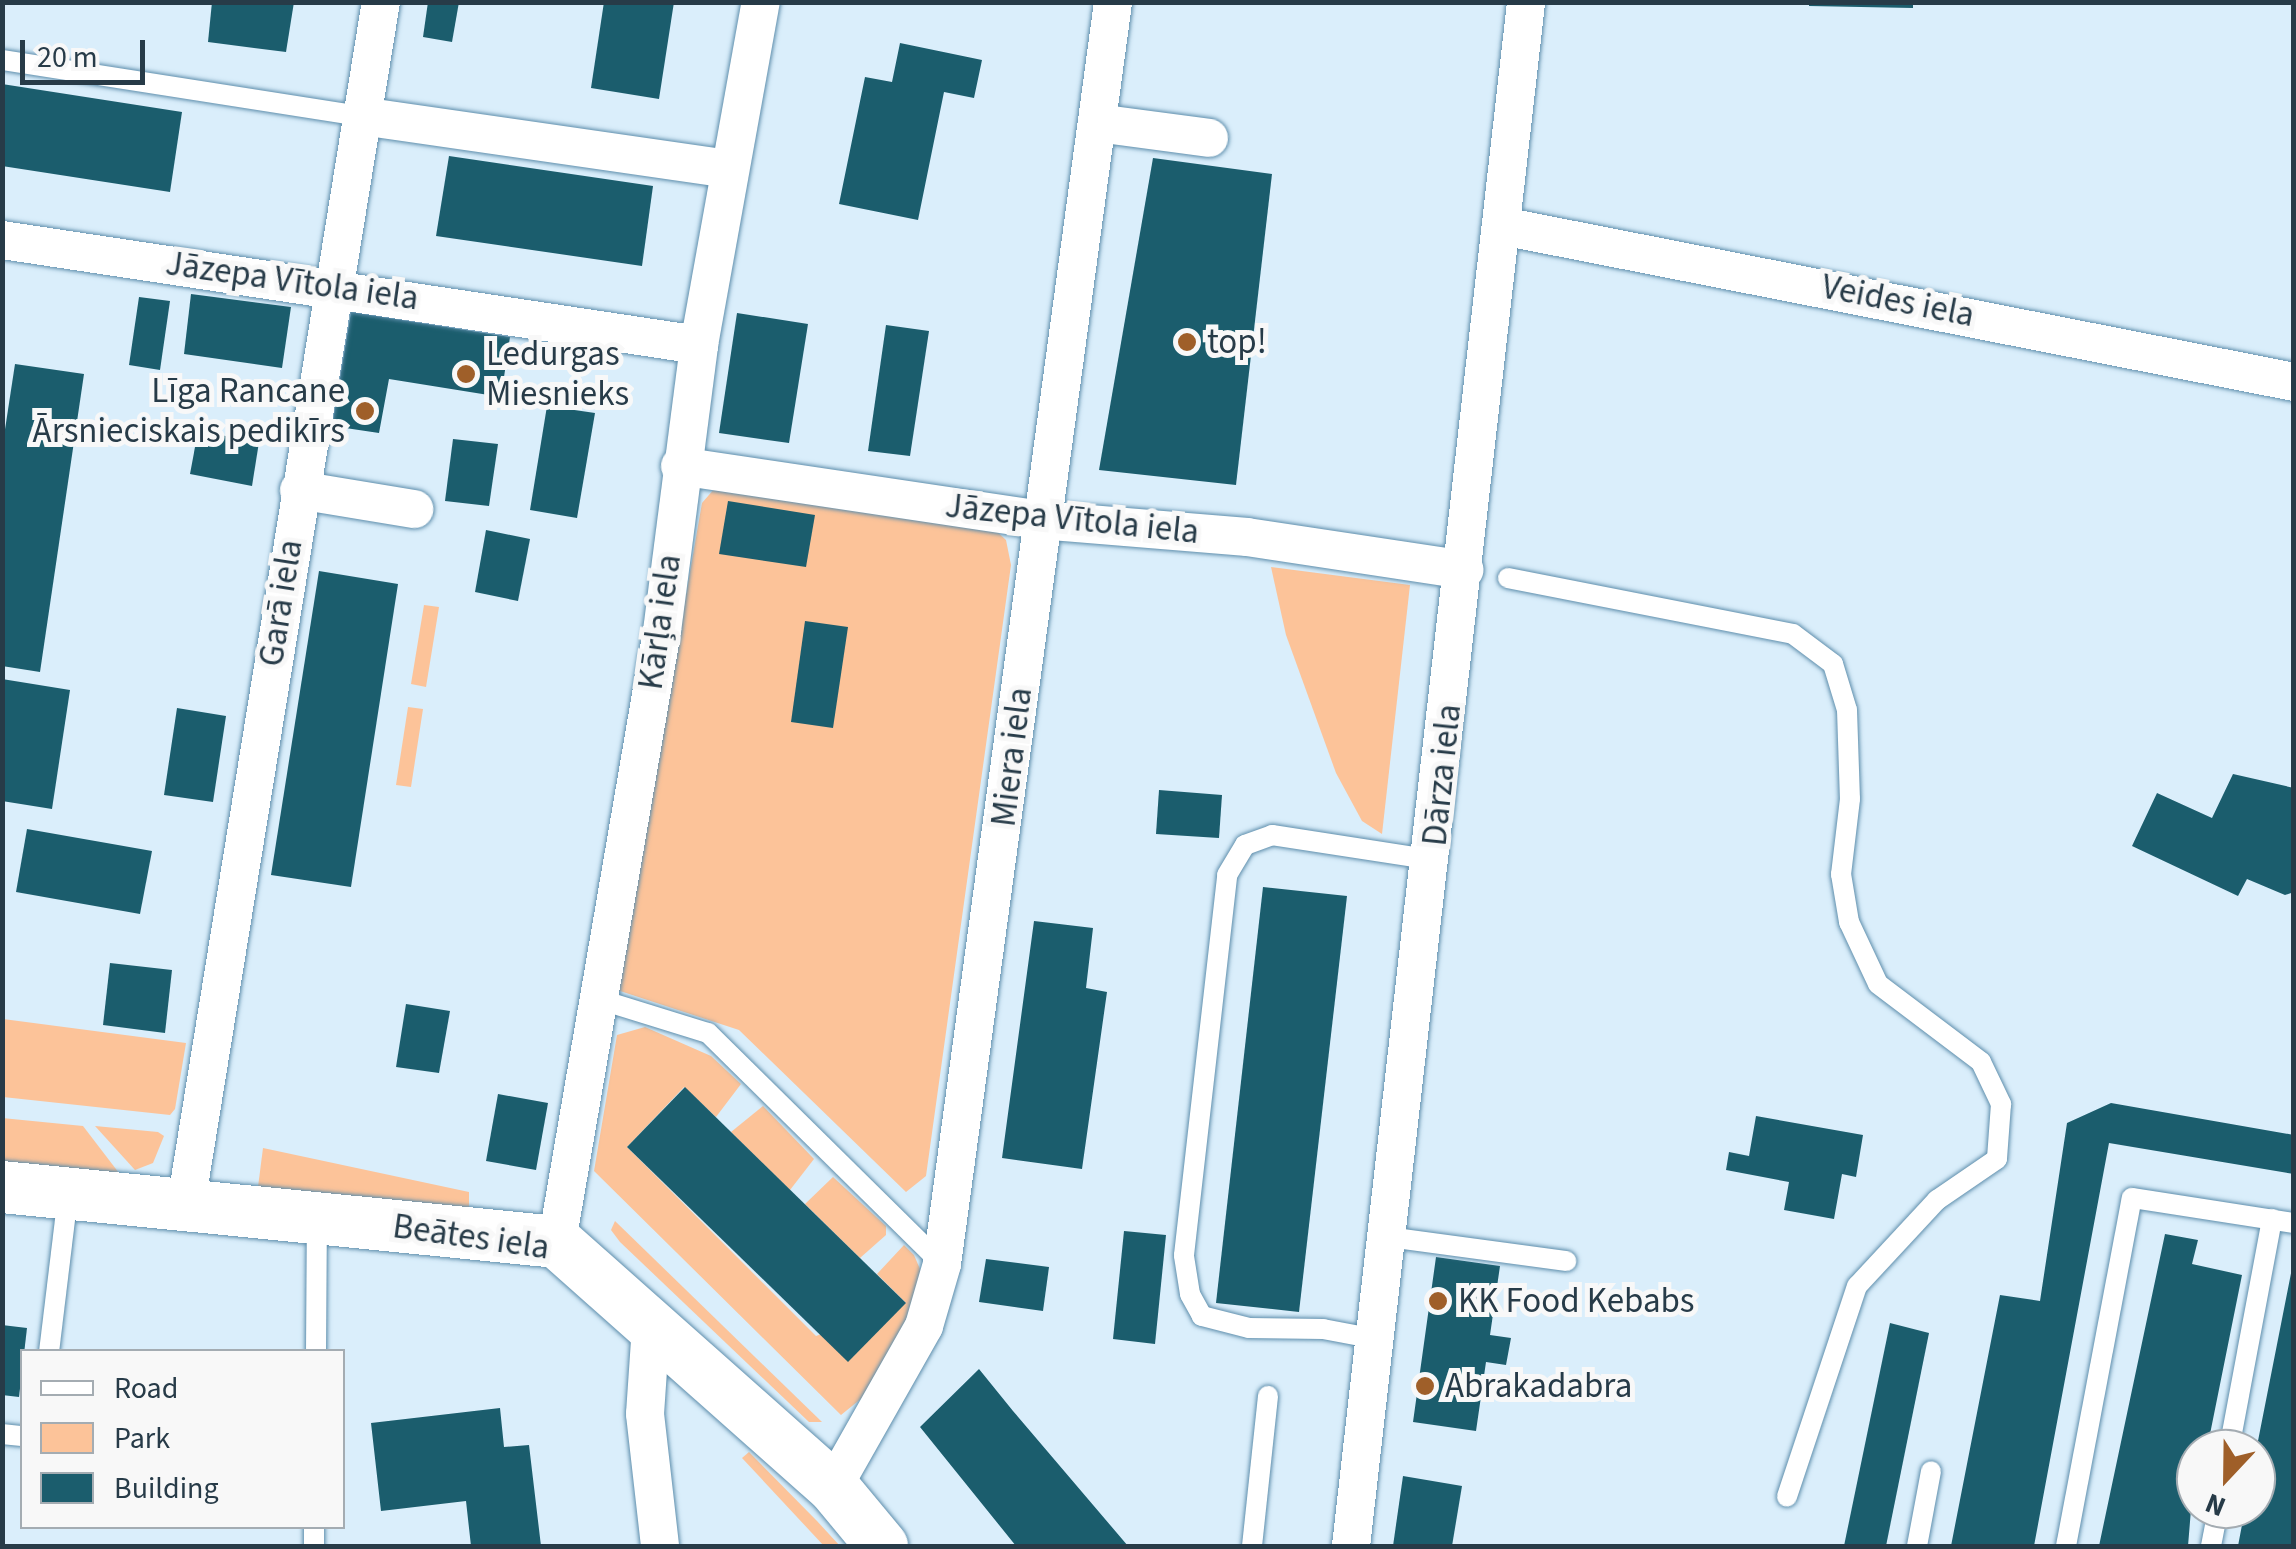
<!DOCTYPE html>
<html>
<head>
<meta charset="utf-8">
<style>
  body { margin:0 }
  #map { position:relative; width:2296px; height:1549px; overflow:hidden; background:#daeefb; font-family:"Source Sans 3",sans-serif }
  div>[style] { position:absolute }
  .green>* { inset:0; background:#fcc399 }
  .building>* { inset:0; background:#1b5d6d }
  .roads { filter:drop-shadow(0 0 2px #5e8eac) drop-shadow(0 0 2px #5e8eac) }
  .lane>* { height:20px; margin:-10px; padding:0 10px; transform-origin:10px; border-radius:10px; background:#fff }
  .street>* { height:38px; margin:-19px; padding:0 19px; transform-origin:19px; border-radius:19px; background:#fff }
  .secondary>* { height:52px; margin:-26px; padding:0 26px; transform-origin:26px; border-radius:26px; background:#fff }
  .dots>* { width:28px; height:28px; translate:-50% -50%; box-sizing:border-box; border:5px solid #f8f8f8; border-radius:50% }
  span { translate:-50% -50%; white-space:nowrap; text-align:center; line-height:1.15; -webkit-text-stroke:10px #f8f8f8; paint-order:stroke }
  .street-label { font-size:35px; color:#273b48 }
  .poi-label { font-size:35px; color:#273b48 }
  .left { translate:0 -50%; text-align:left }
  .right { translate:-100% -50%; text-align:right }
  .frame { position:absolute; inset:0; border:5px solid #273b48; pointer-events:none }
  .legend { position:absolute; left:20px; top:1349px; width:325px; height:180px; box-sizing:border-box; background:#f8f8f8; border:2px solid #a4acb2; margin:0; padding:12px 18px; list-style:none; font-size:30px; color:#273b48 }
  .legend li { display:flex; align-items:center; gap:20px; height:50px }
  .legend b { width:50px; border:2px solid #a4acb2 }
  .north { position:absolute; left:2176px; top:1429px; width:100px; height:100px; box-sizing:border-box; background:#f8f8f8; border:2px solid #a4acb2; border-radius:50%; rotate:202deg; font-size:28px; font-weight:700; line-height:40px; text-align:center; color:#273b48 }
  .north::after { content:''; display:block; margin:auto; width:35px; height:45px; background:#9f5f29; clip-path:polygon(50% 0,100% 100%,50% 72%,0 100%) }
  .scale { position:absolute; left:20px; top:40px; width:125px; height:45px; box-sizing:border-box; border:5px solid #273b48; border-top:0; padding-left:12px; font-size:30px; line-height:35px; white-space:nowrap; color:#273b48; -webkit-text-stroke:8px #f8f8f8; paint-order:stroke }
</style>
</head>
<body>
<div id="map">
  <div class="green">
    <i style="clip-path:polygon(715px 488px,992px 527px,1006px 540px,1011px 565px,926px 1176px,906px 1192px,739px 1030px,617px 990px,702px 503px)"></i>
    <i style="clip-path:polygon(1271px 567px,1410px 585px,1382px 834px,1362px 821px,1336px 773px,1286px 635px)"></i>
    <i style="clip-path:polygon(424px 605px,439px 607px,426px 687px,411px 684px)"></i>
    <i style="clip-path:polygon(408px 707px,423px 709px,411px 787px,396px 785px)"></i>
    <i style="clip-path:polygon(3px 1019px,186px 1043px,175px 1109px,170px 1115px,3px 1097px)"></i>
    <i style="clip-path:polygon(645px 1027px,711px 1056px,741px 1084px,716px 1117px,684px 1087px,627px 1147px,816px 1336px,906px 1303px,877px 1274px,904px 1245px,914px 1255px,923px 1276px,889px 1376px,841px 1415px,594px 1171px,617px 1035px)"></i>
    <i style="clip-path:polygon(763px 1106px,814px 1159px,790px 1190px,731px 1132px)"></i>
    <i style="clip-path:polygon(2px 1118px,83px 1126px,119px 1173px,3px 1168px)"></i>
    <i style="clip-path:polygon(95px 1126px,158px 1132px,164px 1136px,153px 1163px,135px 1170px)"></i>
    <i style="clip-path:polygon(263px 1148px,469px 1192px,469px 1215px,258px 1187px)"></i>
    <i style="clip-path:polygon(833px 1177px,886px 1226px,886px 1235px,860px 1258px,805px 1204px)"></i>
    <i style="clip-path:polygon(615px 1221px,822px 1422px,809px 1422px,620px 1242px,611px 1230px)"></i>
    <i style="clip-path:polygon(749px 1452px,817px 1521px,840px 1546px,824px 1546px,742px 1458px)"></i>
  </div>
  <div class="building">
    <i style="clip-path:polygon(212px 2px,294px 2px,286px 52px,208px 42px)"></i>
    <i style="clip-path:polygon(428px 2px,459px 2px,452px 42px,423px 37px)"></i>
    <i style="clip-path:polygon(604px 2px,674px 2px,659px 99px,591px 88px)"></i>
    <i style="clip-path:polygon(1809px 2px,1913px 2px,1913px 8px,1809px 6px)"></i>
    <i style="clip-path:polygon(900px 43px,982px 60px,974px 98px,944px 92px,918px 220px,839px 204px,865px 77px,892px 82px)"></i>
    <i style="clip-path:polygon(2px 84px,182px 112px,170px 192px,2px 166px)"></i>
    <i style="clip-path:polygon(449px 156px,653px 186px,642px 266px,436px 236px)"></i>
    <i style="clip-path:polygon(1153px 158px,1272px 174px,1236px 485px,1099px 470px)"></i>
    <i style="clip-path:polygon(191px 294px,291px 307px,282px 368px,184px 354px)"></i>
    <i style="clip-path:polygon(139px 297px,170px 301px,160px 370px,129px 365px)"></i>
    <i style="clip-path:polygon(351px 312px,510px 337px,501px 397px,389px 379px,379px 433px,332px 426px)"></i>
    <i style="clip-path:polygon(737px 313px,808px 324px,789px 443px,719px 433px)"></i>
    <i style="clip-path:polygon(886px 325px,929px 331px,910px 456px,868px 451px)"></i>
    <i style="clip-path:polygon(15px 364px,84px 374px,40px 672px,2px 666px,2px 449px)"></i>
    <i style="clip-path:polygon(547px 406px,595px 413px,577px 518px,530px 510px)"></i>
    <i style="clip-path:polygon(198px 431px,259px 442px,252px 486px,190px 474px)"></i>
    <i style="clip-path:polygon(453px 439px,498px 444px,489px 506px,445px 501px)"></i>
    <i style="clip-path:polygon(728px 501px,815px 515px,806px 567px,719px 554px)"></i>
    <i style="clip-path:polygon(486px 530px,530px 539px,518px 601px,475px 592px)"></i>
    <i style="clip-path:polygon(319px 571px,398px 584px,351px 887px,271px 875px)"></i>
    <i style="clip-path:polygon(805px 621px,848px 627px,833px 728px,791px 722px)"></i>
    <i style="clip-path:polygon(2px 679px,70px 690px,52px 809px,2px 801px)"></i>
    <i style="clip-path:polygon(177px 708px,226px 716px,213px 802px,164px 795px)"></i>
    <i style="clip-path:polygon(2233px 774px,2294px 788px,2294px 892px,2285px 895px,2247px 879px,2238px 896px,2132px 846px,2157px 793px,2212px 818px)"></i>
    <i style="clip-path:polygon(1159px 790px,1222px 795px,1219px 838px,1156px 834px)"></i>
    <i style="clip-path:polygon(27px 829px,152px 851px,140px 914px,16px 892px)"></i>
    <i style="clip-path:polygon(1263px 887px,1347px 896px,1299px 1312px,1216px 1303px)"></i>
    <i style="clip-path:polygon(1034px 921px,1093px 928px,1086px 988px,1107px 992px,1082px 1169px,1002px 1158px)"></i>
    <i style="clip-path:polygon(110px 963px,172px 970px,165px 1033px,103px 1025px)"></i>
    <i style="clip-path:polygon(406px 1004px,450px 1011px,439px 1073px,396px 1067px)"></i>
    <i style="clip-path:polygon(685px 1087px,906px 1303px,848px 1362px,627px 1147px)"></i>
    <i style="clip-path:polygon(498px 1094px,548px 1103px,536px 1170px,486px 1161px)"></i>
    <i style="clip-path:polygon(2111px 1103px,2294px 1135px,2294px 1174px,2109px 1143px,2034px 1546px,1951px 1546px,2000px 1295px,2040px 1301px,2067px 1123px)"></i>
    <i style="clip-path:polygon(1756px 1116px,1863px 1135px,1856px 1177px,1842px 1174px,1834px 1219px,1784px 1210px,1789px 1182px,1726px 1170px,1729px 1152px,1749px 1156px)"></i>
    <i style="clip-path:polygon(1124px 1231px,1166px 1235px,1155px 1344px,1113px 1339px)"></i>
    <i style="clip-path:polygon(2165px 1234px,2198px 1240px,2192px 1264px,2242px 1275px,2207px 1449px,2196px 1449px,2188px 1546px,2099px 1546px)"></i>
    <i style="clip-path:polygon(1436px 1257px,1500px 1266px,1490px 1335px,1511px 1338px,1506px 1365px,1486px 1362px,1476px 1431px,1413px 1422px)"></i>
    <i style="clip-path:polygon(2294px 1258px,2294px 1546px,2238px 1546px,2245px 1509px,2256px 1509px,2256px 1451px)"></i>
    <i style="clip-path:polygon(986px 1259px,1049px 1267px,1043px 1311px,979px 1302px)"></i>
    <i style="clip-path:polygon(1890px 1323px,1929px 1333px,1886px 1546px,1844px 1546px)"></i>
    <i style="clip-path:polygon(2px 1325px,27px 1328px,19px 1397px,2px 1395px)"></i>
    <i style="clip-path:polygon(979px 1369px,1013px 1411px,1128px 1546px,1016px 1546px,920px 1427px)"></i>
    <i style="clip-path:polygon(500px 1408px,504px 1447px,529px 1445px,541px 1546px,471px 1546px,466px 1501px,381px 1511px,371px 1423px)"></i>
    <i style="clip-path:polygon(1403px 1476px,1462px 1486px,1452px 1546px,1393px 1546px)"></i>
  </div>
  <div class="roads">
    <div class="lane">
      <i style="left:2px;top:60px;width:363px;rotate:8.9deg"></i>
      <i style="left:1508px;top:578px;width:290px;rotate:11.1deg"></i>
      <i style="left:1793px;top:634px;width:50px;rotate:36.9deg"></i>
      <i style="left:1833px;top:664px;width:48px;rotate:73.1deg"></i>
      <i style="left:1847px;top:710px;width:89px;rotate:88.1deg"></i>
      <i style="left:1850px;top:799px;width:76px;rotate:96.8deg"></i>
      <i style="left:1841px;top:874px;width:49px;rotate:80.5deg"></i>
      <i style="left:1849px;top:922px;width:68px;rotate:64.9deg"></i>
      <i style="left:1878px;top:984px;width:129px;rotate:37.1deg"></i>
      <i style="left:1981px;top:1062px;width:47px;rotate:64.5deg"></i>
      <i style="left:2001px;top:1104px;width:55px;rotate:94.2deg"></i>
      <i style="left:1997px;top:1159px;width:73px;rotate:145.7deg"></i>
      <i style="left:1937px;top:1200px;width:117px;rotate:132.9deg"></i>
      <i style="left:1857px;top:1286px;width:222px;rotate:108.4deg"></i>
      <i style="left:598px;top:999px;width:115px;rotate:17.2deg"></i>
      <i style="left:708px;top:1033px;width:329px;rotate:44.6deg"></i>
      <i style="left:1388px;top:1237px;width:180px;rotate:7.7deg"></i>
      <i style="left:1376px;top:1339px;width:54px;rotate:-169.3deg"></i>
      <i style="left:1323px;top:1329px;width:74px;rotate:-179.2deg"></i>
      <i style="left:1249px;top:1328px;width:49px;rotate:-165.7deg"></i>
      <i style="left:1202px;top:1316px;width:25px;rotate:-119deg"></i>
      <i style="left:1190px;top:1294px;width:39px;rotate:-99deg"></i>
      <i style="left:1184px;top:1255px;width:382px;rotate:-83.5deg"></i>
      <i style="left:1227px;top:875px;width:35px;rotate:-59deg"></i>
      <i style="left:1245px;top:845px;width:29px;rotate:-20deg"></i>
      <i style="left:1272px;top:835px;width:163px;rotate:8.8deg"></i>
      <i style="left:49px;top:1352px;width:158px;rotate:-83.1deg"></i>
      <i style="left:316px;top:1352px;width:132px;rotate:-89.6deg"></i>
      <i style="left:2px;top:1434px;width:20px;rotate:6deg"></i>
      <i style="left:2229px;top:1449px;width:234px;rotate:-79.4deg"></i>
      <i style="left:314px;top:1546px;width:20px;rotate:-90deg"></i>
      <i style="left:1252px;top:1546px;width:151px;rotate:-83.9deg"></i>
      <i style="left:1917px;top:1546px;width:76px;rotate:-79.4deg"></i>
      <i style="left:2066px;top:1546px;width:354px;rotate:-79.3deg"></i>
      <i style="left:2132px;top:1198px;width:164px;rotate:8.8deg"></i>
      <i style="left:2211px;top:1546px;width:38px;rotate:-79deg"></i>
    </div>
    <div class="street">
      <i style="left:361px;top:116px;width:372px;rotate:8.2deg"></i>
      <i style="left:1097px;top:123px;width:113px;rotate:7.6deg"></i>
      <i style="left:1502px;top:226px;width:807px;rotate:11.14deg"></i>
      <i style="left:2px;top:240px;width:705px;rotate:8.57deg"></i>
      <i style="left:680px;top:466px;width:364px;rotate:8.5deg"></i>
      <i style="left:1040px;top:520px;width:208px;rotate:4.7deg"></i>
      <i style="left:1247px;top:537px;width:220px;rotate:8.6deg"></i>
      <i style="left:299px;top:490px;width:117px;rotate:9.4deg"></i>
      <i style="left:186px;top:1204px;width:1218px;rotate:-80.79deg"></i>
      <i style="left:557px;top:1242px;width:620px;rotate:-80.25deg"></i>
      <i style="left:662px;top:631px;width:288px;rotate:-82.6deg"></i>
      <i style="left:699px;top:345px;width:349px;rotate:-79.8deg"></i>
      <i style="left:651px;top:1326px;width:88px;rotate:93.9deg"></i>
      <i style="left:645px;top:1414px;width:133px;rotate:83.5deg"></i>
      <i style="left:833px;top:1487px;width:185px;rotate:-60.5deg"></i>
      <i style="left:924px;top:1326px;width:65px;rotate:-73.8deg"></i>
      <i style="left:942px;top:1264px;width:1274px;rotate:-82.28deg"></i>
      <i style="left:1351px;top:1546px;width:1554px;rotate:-83.53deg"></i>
    </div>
    <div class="secondary">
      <i style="left:2px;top:1187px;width:558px;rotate:5.66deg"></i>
      <i style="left:557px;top:1242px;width:369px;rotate:41.6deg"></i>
      <i style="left:833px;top:1487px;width:77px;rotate:50.3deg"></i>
    </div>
  </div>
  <div class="dots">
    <i style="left:1187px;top:342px;background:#9f5f29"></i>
    <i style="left:466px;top:374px;background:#9f5f29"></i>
    <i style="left:365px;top:411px;background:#9f5f29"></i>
    <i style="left:1438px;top:1301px;background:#9f5f29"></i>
    <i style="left:1425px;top:1386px;background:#9f5f29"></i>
  </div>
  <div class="street-label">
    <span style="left:292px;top:281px;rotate:8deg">Jāzepa Vītola iela</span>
    <span style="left:1898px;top:301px;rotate:11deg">Veides iela</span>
    <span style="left:1072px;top:519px;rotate:6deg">Jāzepa Vītola iela</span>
    <span style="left:281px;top:603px;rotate:-81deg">Garā iela</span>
    <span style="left:660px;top:622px;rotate:-82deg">Kārļa iela</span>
    <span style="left:1012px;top:757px;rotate:-83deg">Miera iela</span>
    <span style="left:1442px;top:775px;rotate:-84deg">Dārza iela</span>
    <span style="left:471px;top:1237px;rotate:8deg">Beātes iela</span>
  </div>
  <div class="poi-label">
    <span class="left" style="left:1207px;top:342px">top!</span>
    <span class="left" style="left:486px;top:374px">Ledurgas<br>Miesnieks</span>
    <span class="right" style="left:345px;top:411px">Līga Rancane<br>Ārsnieciskais pedikīrs</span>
    <span class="left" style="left:1458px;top:1301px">KK Food Kebabs</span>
    <span class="left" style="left:1445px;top:1386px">Abrakadabra</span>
  </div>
  <div class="frame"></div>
  <ul class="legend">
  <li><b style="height:12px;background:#fff"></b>Road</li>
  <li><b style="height:28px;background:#fcc399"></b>Park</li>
  <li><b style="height:28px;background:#1b5d6d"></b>Building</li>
  </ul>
  <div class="north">N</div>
  <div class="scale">20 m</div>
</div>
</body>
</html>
